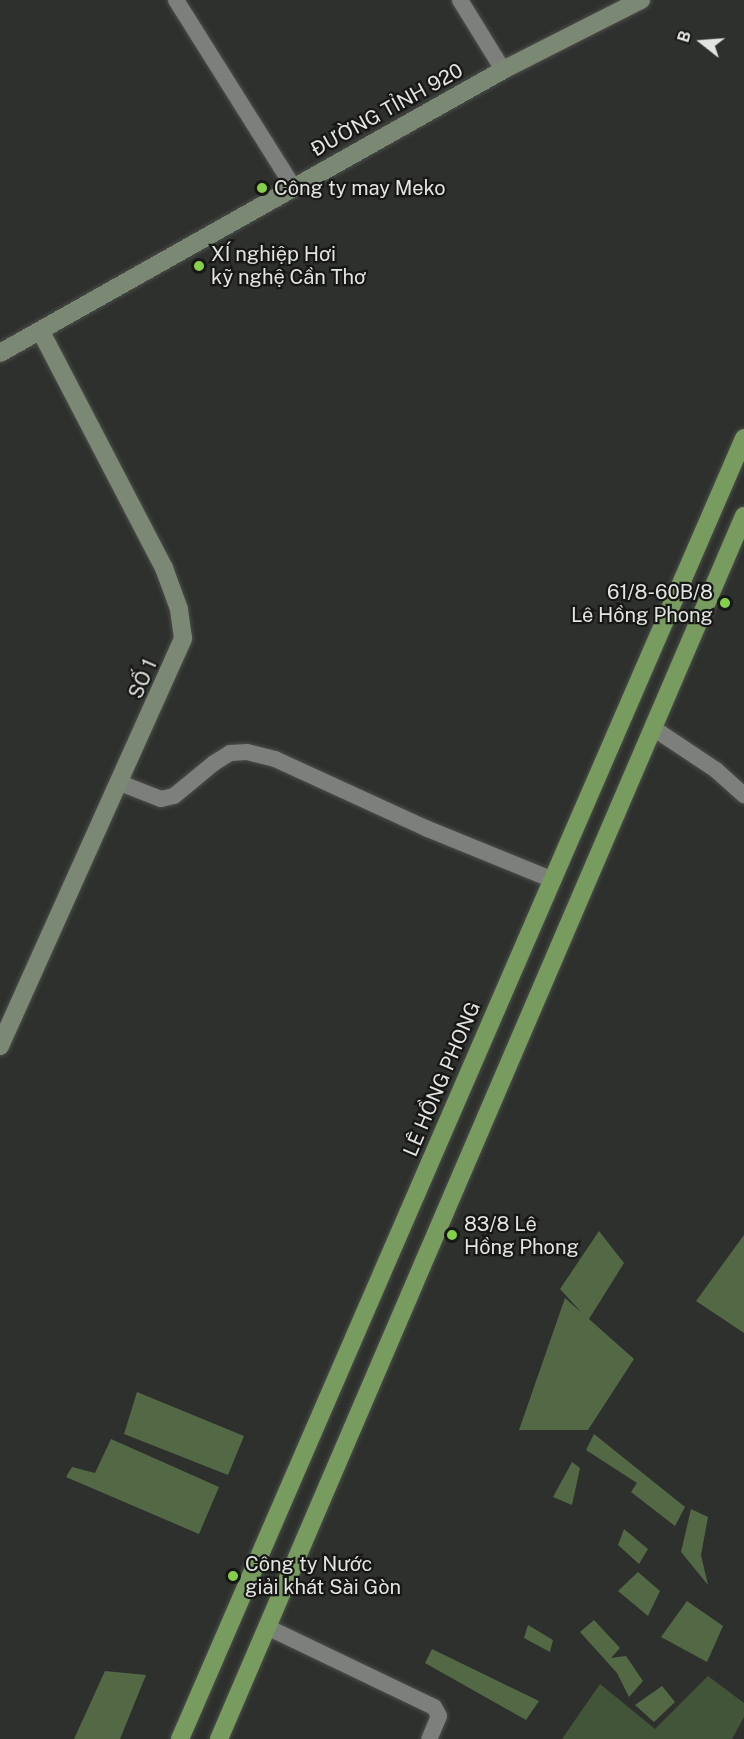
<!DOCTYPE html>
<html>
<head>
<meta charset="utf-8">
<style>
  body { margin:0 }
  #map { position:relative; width:744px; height:1739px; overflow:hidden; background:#2e302d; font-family:"Public Sans",sans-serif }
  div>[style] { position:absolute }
  .green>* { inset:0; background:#435538 }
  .forest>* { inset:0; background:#536845 }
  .roads { filter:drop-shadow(0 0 2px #4b4d4a) drop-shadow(0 0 2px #4b4d4a) }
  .street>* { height:16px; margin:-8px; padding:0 8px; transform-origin:8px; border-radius:8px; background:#7c7f7b }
  .secondary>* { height:18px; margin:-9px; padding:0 9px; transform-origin:9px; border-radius:9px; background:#7b8873 }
  .highway>* { height:18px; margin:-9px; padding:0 9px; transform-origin:9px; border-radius:9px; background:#789c60 }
  .dots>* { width:16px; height:16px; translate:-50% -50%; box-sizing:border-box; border:3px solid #171816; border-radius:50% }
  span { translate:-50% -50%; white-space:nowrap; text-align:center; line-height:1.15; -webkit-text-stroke:4.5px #171816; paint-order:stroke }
  .street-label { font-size:20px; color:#e2e4e2 }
  .poi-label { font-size:20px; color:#e2e4e2 }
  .left { translate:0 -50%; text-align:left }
  .right { translate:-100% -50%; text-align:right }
  .north { position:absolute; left:672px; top:12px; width:60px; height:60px; -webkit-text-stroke:4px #171816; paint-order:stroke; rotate:287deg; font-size:16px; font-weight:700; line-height:24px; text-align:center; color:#e2e4e2 }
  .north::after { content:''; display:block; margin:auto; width:21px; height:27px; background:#e2e4e2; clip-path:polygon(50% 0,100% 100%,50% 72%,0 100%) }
</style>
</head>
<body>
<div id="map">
  <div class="green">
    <i style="clip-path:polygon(708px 1676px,744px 1703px,744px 1717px,732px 1739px,562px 1739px,600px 1684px,655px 1729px)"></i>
  </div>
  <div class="forest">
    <i style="clip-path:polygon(599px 1231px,624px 1263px,589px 1319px,634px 1359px,588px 1430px,519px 1430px,565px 1298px,582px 1313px,560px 1289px)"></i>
    <i style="clip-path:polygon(744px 1235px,744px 1333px,696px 1301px)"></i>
    <i style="clip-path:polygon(137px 1392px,244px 1436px,228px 1475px,124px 1434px)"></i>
    <i style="clip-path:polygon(594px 1434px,685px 1507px,675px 1526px,631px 1492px,637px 1483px,586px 1450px)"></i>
    <i style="clip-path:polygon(111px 1439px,219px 1487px,199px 1534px,66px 1477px,72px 1467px,95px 1473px)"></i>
    <i style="clip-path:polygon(572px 1462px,580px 1468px,572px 1505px,553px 1497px)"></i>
    <i style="clip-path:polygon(691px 1509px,708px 1517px,701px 1555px,708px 1585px,681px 1552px)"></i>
    <i style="clip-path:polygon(624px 1529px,648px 1549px,639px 1564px,618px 1545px)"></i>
    <i style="clip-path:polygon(638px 1572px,660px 1591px,648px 1616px,618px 1591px)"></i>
    <i style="clip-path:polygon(687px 1601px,723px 1626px,707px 1662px,661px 1637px)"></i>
    <i style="clip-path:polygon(594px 1620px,620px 1648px,611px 1658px,626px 1656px,643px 1681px,629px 1697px,617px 1673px,580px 1632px)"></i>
    <i style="clip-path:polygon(528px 1625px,553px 1640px,550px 1652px,524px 1638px)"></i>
    <i style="clip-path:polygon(432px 1649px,469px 1667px,539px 1701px,526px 1720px,425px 1663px)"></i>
    <i style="clip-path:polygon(105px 1671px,146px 1675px,120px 1739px,74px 1739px)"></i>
    <i style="clip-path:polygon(662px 1686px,675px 1702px,654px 1722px,635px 1705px)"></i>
  </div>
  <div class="roads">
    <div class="street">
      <i style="left:176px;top:0;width:222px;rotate:57.9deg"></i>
      <i style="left:460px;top:0;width:82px;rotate:58.4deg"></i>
      <i style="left:653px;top:728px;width:76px;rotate:33.7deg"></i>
      <i style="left:716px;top:770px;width:38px;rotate:42deg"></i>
      <i style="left:120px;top:783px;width:44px;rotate:21.3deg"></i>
      <i style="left:161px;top:799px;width:13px;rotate:-13deg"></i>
      <i style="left:174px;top:796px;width:52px;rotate:-39.5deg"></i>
      <i style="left:214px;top:763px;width:19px;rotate:-32deg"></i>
      <i style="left:230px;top:753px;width:17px;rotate:-3deg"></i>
      <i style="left:247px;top:752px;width:29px;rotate:14deg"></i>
      <i style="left:275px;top:759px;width:168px;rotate:24.6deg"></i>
      <i style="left:428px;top:829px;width:135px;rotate:22.2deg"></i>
      <i style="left:267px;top:1627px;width:185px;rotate:25.6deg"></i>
      <i style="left:434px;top:1707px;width:10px;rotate:61deg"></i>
      <i style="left:439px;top:1716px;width:25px;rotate:113deg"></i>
    </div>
    <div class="secondary">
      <i style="left:0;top:353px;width:577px;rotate:-29.36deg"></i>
      <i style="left:503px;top:70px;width:155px;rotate:-26.9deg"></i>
      <i style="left:0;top:1046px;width:447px;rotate:-65.8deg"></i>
      <i style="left:183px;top:638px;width:29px;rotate:-98deg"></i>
      <i style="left:179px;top:609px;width:44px;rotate:-110.1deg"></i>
      <i style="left:164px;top:568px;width:266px;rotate:-117.5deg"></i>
    </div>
    <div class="highway">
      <i style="left:180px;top:1739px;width:1418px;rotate:-66.56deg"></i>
      <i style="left:219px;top:1739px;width:1331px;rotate:-66.77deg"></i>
    </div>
  </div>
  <div class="dots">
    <i style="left:262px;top:188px;background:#86cf4b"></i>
    <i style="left:199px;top:266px;background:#86cf4b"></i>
    <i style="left:725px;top:603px;background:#86cf4b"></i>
    <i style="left:452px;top:1235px;background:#86cf4b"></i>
    <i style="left:233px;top:1576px;background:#86cf4b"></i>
  </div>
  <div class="street-label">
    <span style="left:387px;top:110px;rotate:-29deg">ĐƯỜNG TỈNH 920</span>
    <span style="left:143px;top:679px;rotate:-66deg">SỐ 1</span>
    <span style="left:442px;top:1079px;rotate:-67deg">LÊ HỒNG PHONG</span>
  </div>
  <div class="poi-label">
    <span class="left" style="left:274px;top:188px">Công ty may Meko</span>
    <span class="left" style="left:211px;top:266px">XÍ nghiệp Hơi<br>kỹ nghệ Cần Thơ</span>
    <span class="right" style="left:713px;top:604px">61/8-60B/8<br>Lê Hồng Phong</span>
    <span class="left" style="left:464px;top:1236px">83/8 Lê<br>Hồng Phong</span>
    <span class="left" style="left:245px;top:1576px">Công ty Nước<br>giải khát Sài Gòn</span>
  </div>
  <div class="north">B</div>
</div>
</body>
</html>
